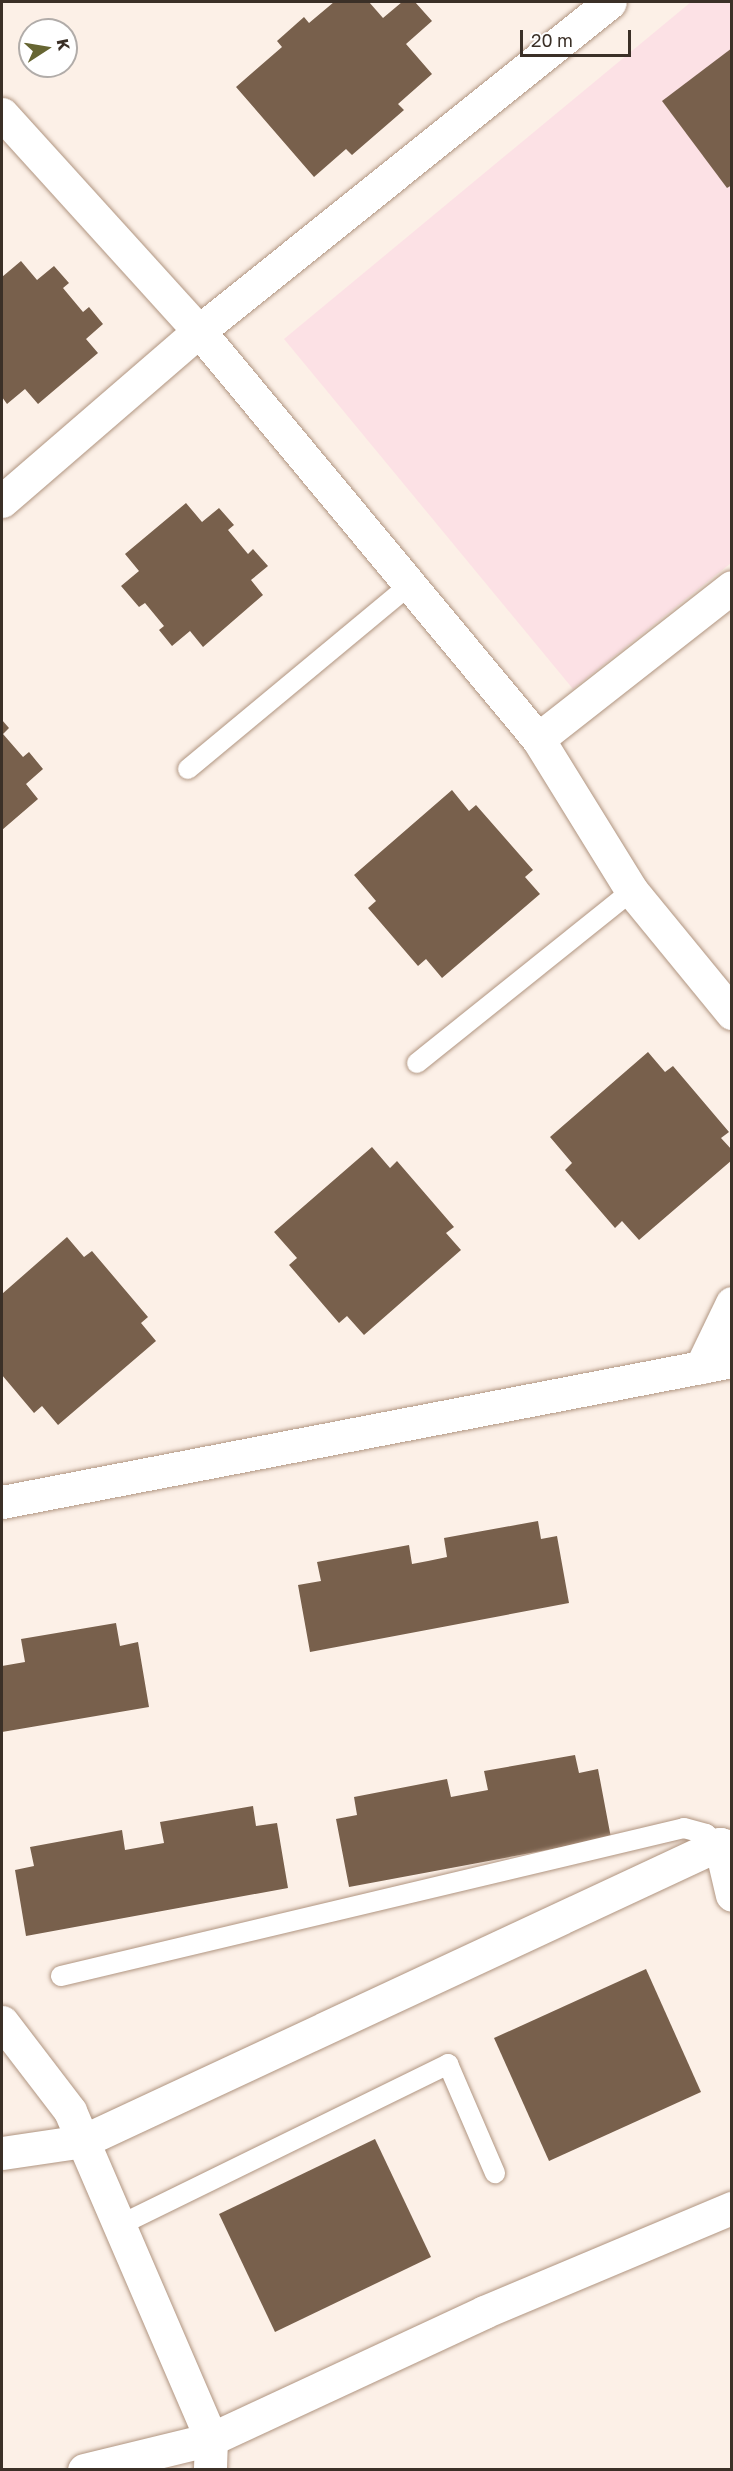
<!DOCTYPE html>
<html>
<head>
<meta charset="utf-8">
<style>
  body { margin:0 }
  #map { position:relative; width:733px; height:2471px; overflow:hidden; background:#fcf0e7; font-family:"Golos Text",sans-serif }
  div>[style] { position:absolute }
  .education>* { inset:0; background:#fce1e5 }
  .building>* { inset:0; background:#78604c }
  .roads { filter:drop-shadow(0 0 2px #b09581) drop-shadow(0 0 2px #b09581) }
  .lane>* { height:20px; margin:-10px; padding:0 10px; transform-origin:10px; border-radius:10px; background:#fff }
  .street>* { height:33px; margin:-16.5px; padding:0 16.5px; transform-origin:16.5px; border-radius:16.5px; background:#fff }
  span { translate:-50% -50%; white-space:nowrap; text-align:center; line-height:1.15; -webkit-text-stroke:6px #fff; paint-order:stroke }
  .frame { position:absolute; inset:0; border:3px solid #3b3027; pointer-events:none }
  .north { position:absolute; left:18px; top:18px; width:60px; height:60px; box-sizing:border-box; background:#fff; border:2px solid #b1aca9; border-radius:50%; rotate:78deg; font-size:16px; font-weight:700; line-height:24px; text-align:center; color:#3b3027 }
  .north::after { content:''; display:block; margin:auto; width:21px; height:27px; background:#666532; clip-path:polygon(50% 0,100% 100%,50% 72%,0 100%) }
  .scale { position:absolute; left:520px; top:30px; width:111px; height:27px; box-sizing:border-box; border:3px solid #3b3027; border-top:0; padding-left:8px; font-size:18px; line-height:21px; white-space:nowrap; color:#3b3027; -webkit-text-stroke:4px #fff; paint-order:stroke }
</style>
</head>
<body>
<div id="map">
  <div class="education">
    <i style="clip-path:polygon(691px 2px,731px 2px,731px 563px,573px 689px,284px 339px)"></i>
  </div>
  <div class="building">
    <i style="clip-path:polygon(334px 2px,369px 2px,383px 18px,402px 2px,415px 2px,432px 21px,406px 44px,432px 74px,398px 104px,404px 110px,352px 155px,346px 149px,314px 177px,236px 87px,282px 47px,277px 41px,304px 17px,309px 23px)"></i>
    <i style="clip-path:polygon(732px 48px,732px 185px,727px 188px,662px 101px)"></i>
    <i style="clip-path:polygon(21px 261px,37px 280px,54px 266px,69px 283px,63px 288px,83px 312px,89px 307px,103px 324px,86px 339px,98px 353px,38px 404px,25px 389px,7px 404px,2px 397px,2px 277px)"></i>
    <i style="clip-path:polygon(186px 503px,202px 522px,219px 508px,234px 525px,228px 530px,248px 554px,253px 549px,268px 566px,251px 580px,263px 595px,203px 647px,190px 631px,172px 646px,159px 630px,164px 626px,145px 603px,139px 607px,121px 586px,139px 571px,125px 554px)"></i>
    <i style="clip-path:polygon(2px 720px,9px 728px,3px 734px,23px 757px,29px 752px,43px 769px,26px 784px,38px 799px,2px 830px)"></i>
    <i style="clip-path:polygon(452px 790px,469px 811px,476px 805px,533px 870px,525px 877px,540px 894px,442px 978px,426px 959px,418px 966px,368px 908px,376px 901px,354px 875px)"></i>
    <i style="clip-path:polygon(648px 1052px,665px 1072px,673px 1066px,729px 1132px,721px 1138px,732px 1150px,732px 1160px,639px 1240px,622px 1221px,615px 1228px,565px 1170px,572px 1163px,550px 1137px)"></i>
    <i style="clip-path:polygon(372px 1147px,390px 1168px,397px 1161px,454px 1227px,446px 1233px,461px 1250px,364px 1335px,347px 1316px,339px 1323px,289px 1265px,297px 1258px,274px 1232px)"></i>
    <i style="clip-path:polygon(67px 1237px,84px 1257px,92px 1251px,148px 1317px,141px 1323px,156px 1341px,58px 1425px,42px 1406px,34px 1413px,2px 1375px,2px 1294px)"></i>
    <i style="clip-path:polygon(538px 1521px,541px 1539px,557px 1536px,569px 1603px,310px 1652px,298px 1585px,321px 1581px,317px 1562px,409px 1545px,412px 1564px,428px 1561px,447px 1557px,444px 1538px)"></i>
    <i style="clip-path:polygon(116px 1623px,120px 1646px,138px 1642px,149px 1707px,2px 1732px,2px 1666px,25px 1662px,21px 1639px)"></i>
    <i style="clip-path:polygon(575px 1755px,579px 1773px,598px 1769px,611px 1838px,349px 1887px,336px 1819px,357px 1815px,354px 1797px,447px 1779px,451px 1797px,488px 1790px,484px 1771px)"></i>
    <i style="clip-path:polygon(253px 1806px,256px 1826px,277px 1823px,288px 1888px,26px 1936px,15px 1870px,34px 1866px,30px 1847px,122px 1830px,125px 1850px,164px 1843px,160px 1822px)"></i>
    <i style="clip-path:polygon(646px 1969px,701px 2092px,549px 2161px,494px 2038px)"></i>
    <i style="clip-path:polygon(375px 2139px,431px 2257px,275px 2332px,219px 2214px)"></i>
  </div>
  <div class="roads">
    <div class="lane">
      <i style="left:188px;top:769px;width:288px;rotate:-39.7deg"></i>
      <i style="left:417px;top:1063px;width:275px;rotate:-38.7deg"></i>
      <i style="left:61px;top:1976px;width:640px;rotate:-13.36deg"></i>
      <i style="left:684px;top:1828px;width:23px;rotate:15deg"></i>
      <i style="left:706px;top:1834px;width:17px;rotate:36deg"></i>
      <i style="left:118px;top:2226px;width:368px;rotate:-26.1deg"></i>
      <i style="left:448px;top:2064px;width:119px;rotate:66.7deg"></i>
    </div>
    <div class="street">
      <i style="left:2px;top:114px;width:293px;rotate:47.8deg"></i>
      <i style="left:199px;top:331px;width:530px;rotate:50.28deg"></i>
      <i style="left:538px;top:739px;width:179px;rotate:58.3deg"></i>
      <i style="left:632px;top:891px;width:158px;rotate:50.7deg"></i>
      <i style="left:2px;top:501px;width:260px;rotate:-40.8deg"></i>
      <i style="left:199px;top:331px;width:526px;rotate:-38.68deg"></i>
      <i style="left:538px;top:739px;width:246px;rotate:-38.1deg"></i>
      <i style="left:701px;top:1367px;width:71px;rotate:-64.2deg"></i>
      <i style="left:2px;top:1502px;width:743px;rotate:-10.93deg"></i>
      <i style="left:720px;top:1844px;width:52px;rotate:76.8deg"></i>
      <i style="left:2px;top:2022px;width:112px;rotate:52.6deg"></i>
      <i style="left:70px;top:2111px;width:357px;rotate:66.7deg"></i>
      <i style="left:211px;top:2439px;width:31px;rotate:92deg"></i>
      <i style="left:2px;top:2153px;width:82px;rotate:-8.4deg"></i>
      <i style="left:83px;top:2141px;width:703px;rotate:-25deg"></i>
      <i style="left:720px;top:1844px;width:12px;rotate:14deg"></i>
      <i style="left:84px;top:2470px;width:131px;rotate:-13.7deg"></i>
      <i style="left:211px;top:2439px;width:301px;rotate:-24.9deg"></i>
      <i style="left:484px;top:2312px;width:269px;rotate:-22.8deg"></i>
    </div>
  </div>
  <div class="frame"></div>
  <div class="north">K</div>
  <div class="scale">20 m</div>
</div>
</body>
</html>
